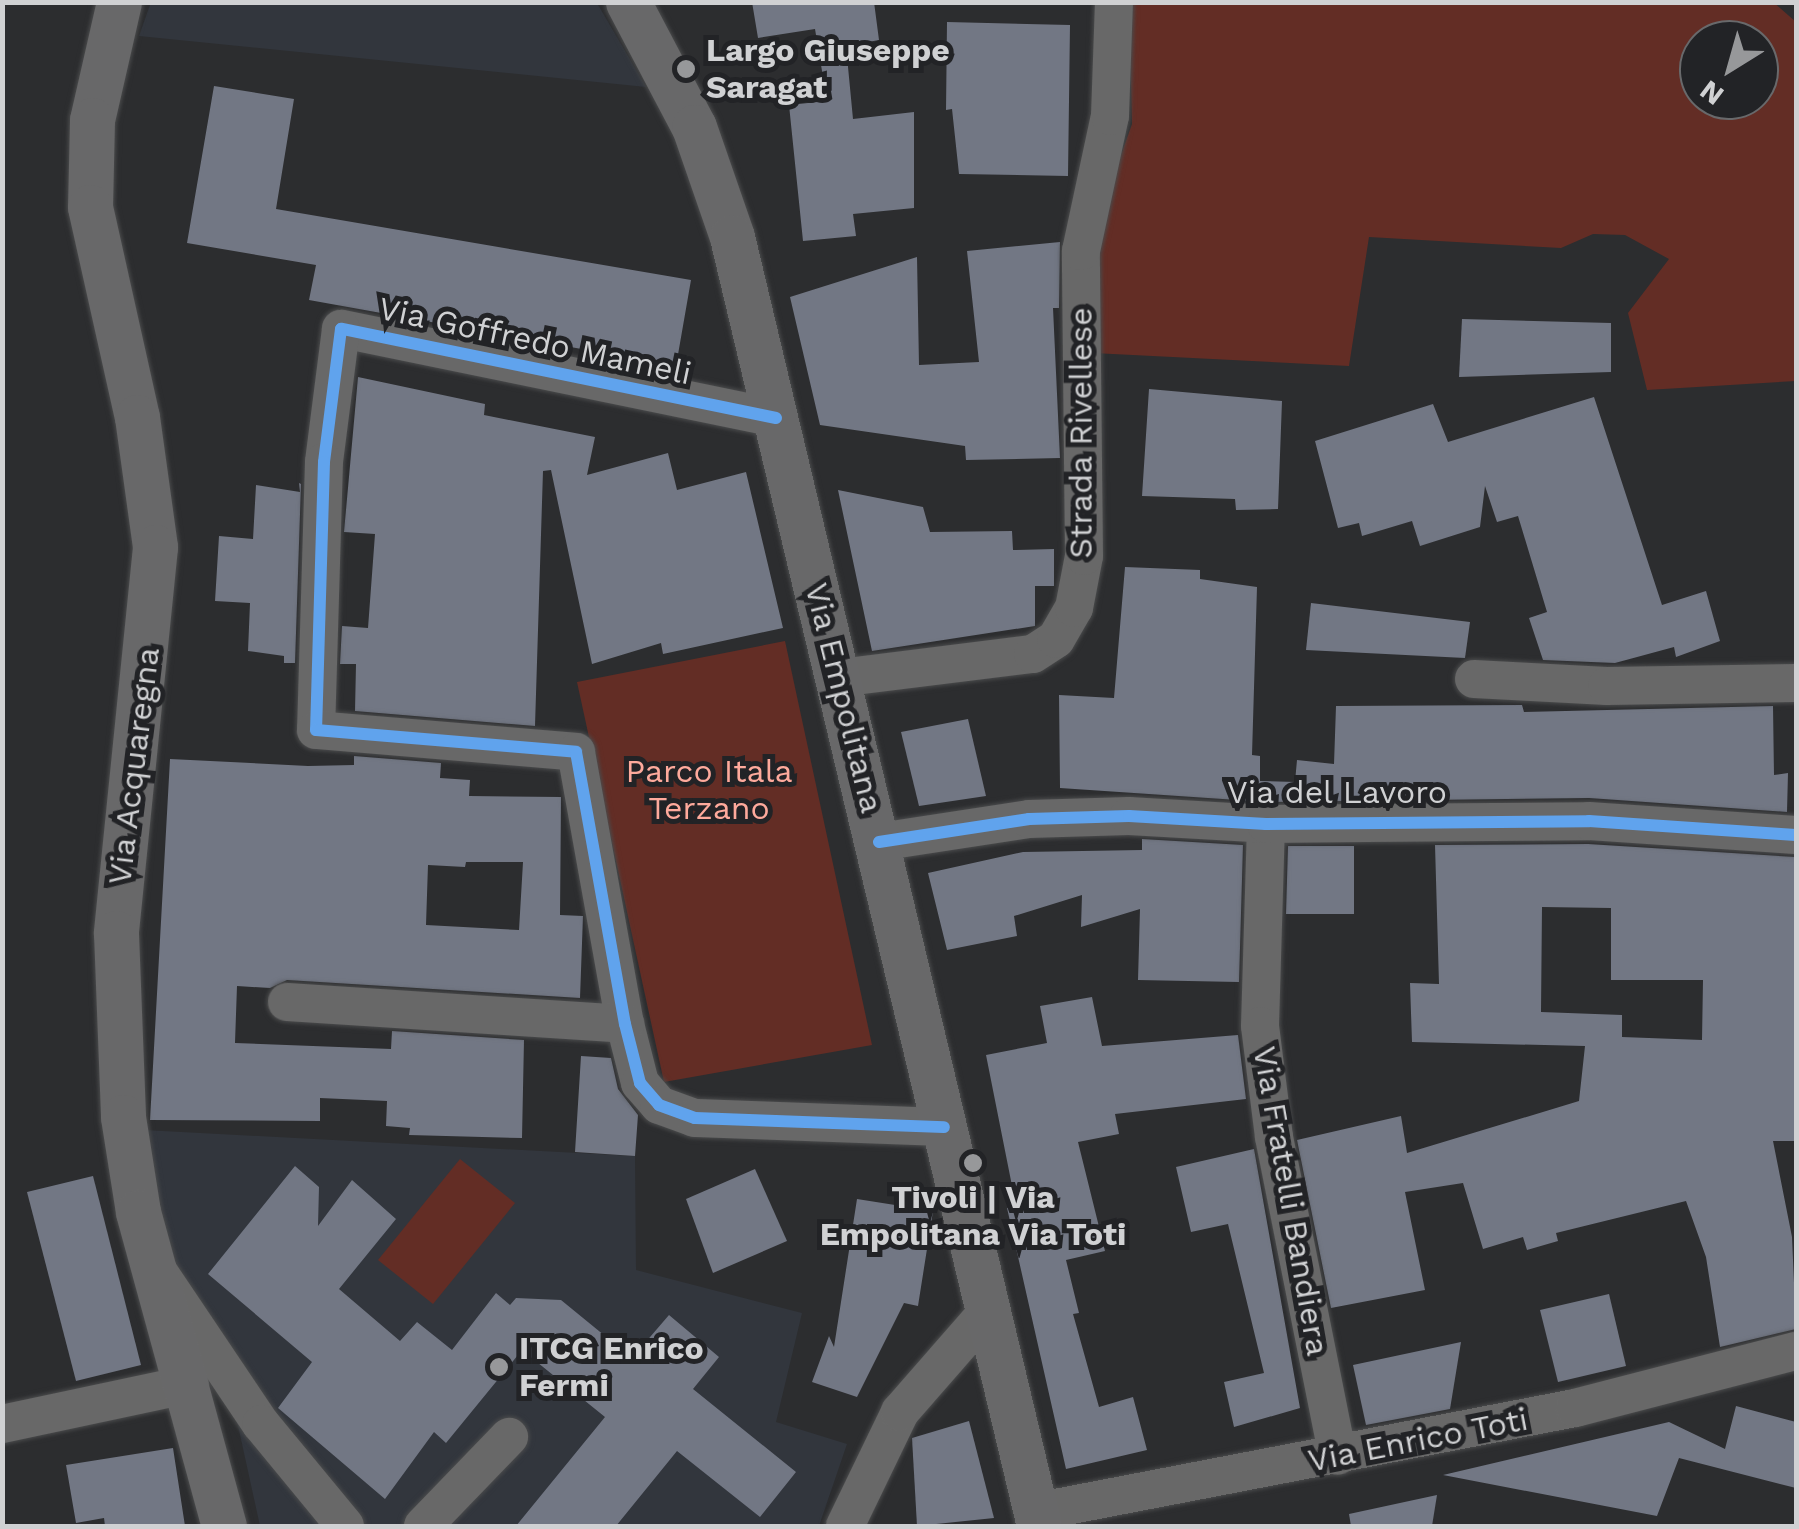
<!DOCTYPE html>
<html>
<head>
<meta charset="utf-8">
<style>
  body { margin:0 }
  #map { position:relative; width:1799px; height:1529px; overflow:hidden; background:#2c2d2f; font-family:"Work Sans",sans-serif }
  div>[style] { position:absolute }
  .built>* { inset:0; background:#32363d }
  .green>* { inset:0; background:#632d25 }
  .building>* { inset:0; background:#727784 }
  .roads { filter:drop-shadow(0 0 2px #4a4b4c) drop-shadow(0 0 2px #4a4b4c) }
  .minor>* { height:38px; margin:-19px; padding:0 19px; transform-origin:19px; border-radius:19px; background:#686868 }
  .major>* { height:45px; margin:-22.5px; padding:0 22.5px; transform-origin:22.5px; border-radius:22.5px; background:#686869 }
  .cycleway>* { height:12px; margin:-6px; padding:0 6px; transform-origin:6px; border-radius:6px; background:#60a3ed }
  .dots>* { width:28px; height:28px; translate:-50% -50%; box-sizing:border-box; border:5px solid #222326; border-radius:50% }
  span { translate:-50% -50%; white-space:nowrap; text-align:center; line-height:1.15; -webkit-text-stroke:10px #222326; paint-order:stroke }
  .poi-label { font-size:32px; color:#d0d1d3; font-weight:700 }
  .left { translate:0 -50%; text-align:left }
  .street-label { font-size:32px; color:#d0d1d3 }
  .park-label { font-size:32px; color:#feaa9c }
  .frame { position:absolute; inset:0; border:5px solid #d0d1d3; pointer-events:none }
  .north { position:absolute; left:1679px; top:20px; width:100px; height:100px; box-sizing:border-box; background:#222326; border:2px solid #68696b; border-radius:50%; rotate:217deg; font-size:28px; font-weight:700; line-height:40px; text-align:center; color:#d0d1d3 }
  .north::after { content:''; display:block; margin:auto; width:35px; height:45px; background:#97989a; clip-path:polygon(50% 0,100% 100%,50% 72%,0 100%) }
</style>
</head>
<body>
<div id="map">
  <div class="built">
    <i style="clip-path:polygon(151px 2px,597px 3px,646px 87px,139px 36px)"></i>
    <i style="clip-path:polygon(144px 1130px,635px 1156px,636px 1270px,802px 1313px,776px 1422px,847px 1444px,819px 1526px,260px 1526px,237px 1421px,181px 1314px)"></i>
  </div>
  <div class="green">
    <i style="clip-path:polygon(evenodd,1773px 2px,1796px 22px,1796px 381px,1647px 390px,1628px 313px,1669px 259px,1625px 235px,1593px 234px,1561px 248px,1369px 237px,1349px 366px,1093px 353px,1092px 236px,1132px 124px,1129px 3px,1773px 2px,1699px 40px,1759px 40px,1759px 100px,1699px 100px,1699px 40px)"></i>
    <i style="clip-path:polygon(785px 641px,872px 1045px,664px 1082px,577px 682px)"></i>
    <i style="clip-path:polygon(460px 1159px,515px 1203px,433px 1304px,378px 1260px)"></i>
  </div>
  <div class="building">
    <i style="clip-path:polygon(752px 2px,874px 2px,879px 40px,846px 46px,853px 119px,914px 112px,914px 208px,853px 214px,856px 236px,803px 241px,789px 105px,827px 101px,815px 29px,758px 38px)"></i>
    <i style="clip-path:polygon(947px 22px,1070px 25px,1068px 176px,959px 174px,952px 109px,946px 110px)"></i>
    <i style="clip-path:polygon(214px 86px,294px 99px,276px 209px,691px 280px,676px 366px,309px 300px,316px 265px,187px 243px)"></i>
    <i style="clip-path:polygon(1060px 242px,1059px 308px,1053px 308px,1060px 458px,966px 460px,965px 446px,820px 425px,790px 297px,917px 257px,919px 365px,979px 362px,967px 251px)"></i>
    <i style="clip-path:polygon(1462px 319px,1611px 323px,1611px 372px,1459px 377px)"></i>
    <i style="clip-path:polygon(358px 377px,485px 404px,484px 415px,595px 437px,587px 475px,668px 453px,677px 490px,746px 472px,783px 628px,663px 654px,661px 643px,592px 664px,551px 470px,543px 471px,535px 726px,355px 711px,356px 664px,340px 664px,342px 626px,368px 628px,375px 534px,344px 532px)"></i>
    <i style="clip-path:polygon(1149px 389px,1282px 401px,1278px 509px,1236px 510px,1235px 499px,1142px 496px)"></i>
    <i style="clip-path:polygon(1594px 397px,1662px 605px,1706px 591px,1720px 641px,1676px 657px,1674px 647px,1615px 663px,1543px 660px,1529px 618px,1547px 612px,1518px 516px,1497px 522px,1485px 486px,1480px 527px,1420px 546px,1412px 521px,1362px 536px,1359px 523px,1338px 528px,1315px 441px,1433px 404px,1448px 442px)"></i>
    <i style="clip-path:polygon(299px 483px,301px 484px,295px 663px,284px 663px,284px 656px,248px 651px,250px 603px,215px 601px,219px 536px,253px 539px,256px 485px,300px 492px)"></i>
    <i style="clip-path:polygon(838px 490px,923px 507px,930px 532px,1012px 531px,1013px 550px,1054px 549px,1054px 586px,1035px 586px,1035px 626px,872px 651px)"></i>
    <i style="clip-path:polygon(1125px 567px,1200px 570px,1200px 579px,1257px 587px,1252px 755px,1260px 756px,1260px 781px,1295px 782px,1297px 760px,1334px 764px,1336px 706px,1522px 705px,1524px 712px,1773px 706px,1774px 775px,1788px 773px,1787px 812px,1589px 798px,1267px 802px,1060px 788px,1059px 695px,1114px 698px)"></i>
    <i style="clip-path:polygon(1311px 603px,1470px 622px,1465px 658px,1306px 650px)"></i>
    <i style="clip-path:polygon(968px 719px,986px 796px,919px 806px,901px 732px)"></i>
    <i style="clip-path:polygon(evenodd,354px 756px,441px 763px,440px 778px,470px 780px,469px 796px,561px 797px,560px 915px,583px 916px,580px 998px,287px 980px,270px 988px,237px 986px,235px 1043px,391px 1049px,392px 1031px,524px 1040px,522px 1138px,409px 1135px,410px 1128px,386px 1126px,387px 1101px,320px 1098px,320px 1121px,150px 1120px,170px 759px,308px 766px,354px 765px,354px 756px,466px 862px,523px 862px,519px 930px,426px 925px,428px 865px,465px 867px,466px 862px)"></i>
    <i style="clip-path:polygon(1142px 839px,1243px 845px,1239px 982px,1138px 980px,1140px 909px,1081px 927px,1082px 895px,1014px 916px,1017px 936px,947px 950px,928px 873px,1023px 852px,1142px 850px)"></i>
    <i style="clip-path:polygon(evenodd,1588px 844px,1796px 857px,1796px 1141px,1773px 1141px,1792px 1237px,1796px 1329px,1720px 1347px,1706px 1257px,1686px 1201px,1556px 1233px,1558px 1241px,1527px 1250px,1523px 1237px,1483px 1249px,1463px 1183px,1405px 1192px,1425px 1290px,1331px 1308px,1297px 1140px,1401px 1116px,1407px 1153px,1579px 1101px,1585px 1046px,1412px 1042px,1410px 983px,1439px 984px,1435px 845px,1588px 844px,1542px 907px,1611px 908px,1611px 980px,1703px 980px,1702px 1040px,1622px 1037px,1622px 1015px,1541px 1012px,1542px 907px)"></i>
    <i style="clip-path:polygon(1288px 846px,1354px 846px,1354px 914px,1286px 914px)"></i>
    <i style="clip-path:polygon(1092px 997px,1102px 1046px,1238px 1035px,1246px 1099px,1115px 1114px,1119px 1134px,1078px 1142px,1105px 1251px,1066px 1260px,1079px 1313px,1073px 1314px,1099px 1407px,1133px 1397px,1147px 1450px,1066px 1469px,1007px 1208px,1016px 1206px,986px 1055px,1047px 1043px,1040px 1006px)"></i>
    <i style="clip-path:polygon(581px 1056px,611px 1058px,618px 1089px,638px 1115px,635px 1156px,575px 1152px)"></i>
    <i style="clip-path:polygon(1254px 1149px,1300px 1408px,1234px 1427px,1224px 1382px,1264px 1373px,1228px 1224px,1191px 1232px,1176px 1167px)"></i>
    <i style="clip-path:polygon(295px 1166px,319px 1187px,318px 1226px,352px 1180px,396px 1219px,339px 1289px,400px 1341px,417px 1322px,452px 1350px,496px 1293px,510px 1305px,516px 1298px,561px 1300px,632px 1358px,669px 1315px,719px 1357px,693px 1389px,796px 1472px,760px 1517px,677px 1451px,616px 1526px,516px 1526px,605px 1417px,522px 1350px,446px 1443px,434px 1432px,385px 1499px,278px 1408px,312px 1362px,208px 1274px)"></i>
    <i style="clip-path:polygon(755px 1169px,787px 1241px,713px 1273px,686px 1199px)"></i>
    <i style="clip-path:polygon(93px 1176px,141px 1365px,76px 1381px,27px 1192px)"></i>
    <i style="clip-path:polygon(857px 1199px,933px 1211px,918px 1306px,904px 1303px,857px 1397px,812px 1382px,829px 1336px,834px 1347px)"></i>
    <i style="clip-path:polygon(1609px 1294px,1626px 1366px,1558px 1382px,1540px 1310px)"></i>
    <i style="clip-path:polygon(1461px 1342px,1450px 1409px,1366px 1425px,1353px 1365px)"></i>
    <i style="clip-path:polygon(1736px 1406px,1796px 1422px,1796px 1488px,1679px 1458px,1657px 1516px,1443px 1475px,1669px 1422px,1725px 1449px)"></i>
    <i style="clip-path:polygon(969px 1421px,994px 1518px,917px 1526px,912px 1438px)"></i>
    <i style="clip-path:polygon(173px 1448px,185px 1526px,105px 1526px,104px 1518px,76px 1523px,66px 1465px)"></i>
    <i style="clip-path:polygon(1437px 1495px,1432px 1526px,1351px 1526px,1349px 1514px)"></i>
  </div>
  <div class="roads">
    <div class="minor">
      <i style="left:776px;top:418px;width:444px;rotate:-168.4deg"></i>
      <i style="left:341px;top:329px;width:134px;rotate:97.3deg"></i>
      <i style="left:324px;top:462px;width:268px;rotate:91.7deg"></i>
      <i style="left:316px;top:730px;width:261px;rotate:4.8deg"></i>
      <i style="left:576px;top:752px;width:276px;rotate:79.8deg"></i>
      <i style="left:625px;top:1024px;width:61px;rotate:75.7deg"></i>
      <i style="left:640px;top:1083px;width:29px;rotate:49deg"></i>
      <i style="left:659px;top:1105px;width:38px;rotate:20deg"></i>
      <i style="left:695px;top:1118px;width:249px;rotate:2.1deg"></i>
      <i style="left:839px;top:678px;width:195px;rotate:-7.1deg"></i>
      <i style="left:1033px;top:654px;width:27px;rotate:-33deg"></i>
      <i style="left:1056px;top:639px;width:36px;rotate:-60deg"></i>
      <i style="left:1074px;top:608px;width:53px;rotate:-79.1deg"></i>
      <i style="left:1084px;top:556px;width:305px;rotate:-90.6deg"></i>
      <i style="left:1081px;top:251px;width:138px;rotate:-77.9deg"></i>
      <i style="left:1110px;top:116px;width:114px;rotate:-88deg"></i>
      <i style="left:1474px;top:679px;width:133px;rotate:3deg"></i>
      <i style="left:1607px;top:686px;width:189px;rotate:-0.9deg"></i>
      <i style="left:1266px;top:824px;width:202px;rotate:91.7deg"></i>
      <i style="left:1260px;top:1026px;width:112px;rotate:82.8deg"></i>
      <i style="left:1274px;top:1137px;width:325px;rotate:78.7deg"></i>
      <i style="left:879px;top:842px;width:152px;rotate:-8.7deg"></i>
      <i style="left:1029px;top:819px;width:100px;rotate:-1.7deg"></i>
      <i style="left:1129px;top:816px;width:137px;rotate:3.3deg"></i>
      <i style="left:1266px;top:824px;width:323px;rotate:-0.5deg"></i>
      <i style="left:1589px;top:821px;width:207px;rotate:3.9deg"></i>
      <i style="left:287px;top:1002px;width:339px;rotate:3.7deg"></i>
      <i style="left:158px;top:1271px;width:184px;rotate:56.1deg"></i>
      <i style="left:261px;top:1424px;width:132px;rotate:50.5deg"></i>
      <i style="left:2px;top:1424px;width:192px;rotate:-12deg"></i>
      <i style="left:1035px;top:1512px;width:550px;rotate:-10.9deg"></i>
      <i style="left:1575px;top:1408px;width:228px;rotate:-14.5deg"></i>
      <i style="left:423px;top:1526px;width:124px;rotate:-46deg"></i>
      <i style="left:845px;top:1526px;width:127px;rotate:-64.2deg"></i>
      <i style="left:900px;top:1412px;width:134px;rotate:-48.9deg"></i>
    </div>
    <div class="major">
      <i style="left:119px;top:2px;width:121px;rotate:102.9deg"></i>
      <i style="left:92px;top:120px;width:87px;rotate:91.3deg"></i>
      <i style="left:90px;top:207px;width:215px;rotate:77.4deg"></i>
      <i style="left:137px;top:417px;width:131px;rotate:82.1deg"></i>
      <i style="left:155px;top:547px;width:388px;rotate:95.8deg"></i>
      <i style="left:116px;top:933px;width:184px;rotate:87.8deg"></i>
      <i style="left:123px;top:1117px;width:96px;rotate:81deg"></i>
      <i style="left:138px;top:1212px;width:326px;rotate:74.7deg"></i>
      <i style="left:628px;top:2px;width:141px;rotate:62.2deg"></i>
      <i style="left:694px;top:127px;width:116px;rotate:70.9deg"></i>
      <i style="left:732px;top:237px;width:1325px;rotate:76.6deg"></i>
    </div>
  </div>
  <div class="cycleway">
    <i style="left:776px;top:418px;width:444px;rotate:-168.4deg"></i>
    <i style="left:341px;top:329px;width:134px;rotate:97.3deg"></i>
    <i style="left:324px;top:462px;width:268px;rotate:91.7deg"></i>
    <i style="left:316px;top:730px;width:261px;rotate:4.8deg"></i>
    <i style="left:576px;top:752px;width:276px;rotate:79.8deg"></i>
    <i style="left:625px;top:1024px;width:61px;rotate:75.7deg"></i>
    <i style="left:640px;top:1083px;width:29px;rotate:49deg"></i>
    <i style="left:659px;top:1105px;width:38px;rotate:20deg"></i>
    <i style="left:695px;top:1118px;width:249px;rotate:2.1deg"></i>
    <i style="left:879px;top:842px;width:152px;rotate:-8.7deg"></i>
    <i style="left:1029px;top:819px;width:100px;rotate:-1.7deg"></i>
    <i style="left:1129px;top:816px;width:137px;rotate:3.3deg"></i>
    <i style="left:1266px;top:824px;width:323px;rotate:-0.5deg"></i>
    <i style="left:1589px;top:821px;width:207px;rotate:3.9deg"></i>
  </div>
  <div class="dots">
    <i style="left:686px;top:69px;background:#97989a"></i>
    <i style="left:973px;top:1163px;background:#97989a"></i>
    <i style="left:499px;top:1367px;background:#97989a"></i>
  </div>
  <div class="poi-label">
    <span class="left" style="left:706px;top:69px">Largo Giuseppe<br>Saragat</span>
    <span style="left:973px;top:1216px">Tivoli | Via<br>Empolitana Via Toti</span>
    <span class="left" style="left:519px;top:1367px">ITCG Enrico<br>Fermi</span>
  </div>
  <div class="street-label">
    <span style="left:535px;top:341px;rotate:12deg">Via Goffredo Mameli</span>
    <span style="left:1081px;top:433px;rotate:-90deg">Strada Rivellese</span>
    <span style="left:844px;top:698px;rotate:76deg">Via Empolitana</span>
    <span style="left:134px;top:766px;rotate:-83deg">Via Acquaregna</span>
    <span style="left:1337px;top:792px">Via del Lavoro</span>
    <span style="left:1291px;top:1201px;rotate:80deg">Via Fratelli Bandiera</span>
    <span style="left:1418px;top:1440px;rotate:-11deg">Via Enrico Toti</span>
  </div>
  <div class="park-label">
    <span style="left:709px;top:790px">Parco Itala<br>Terzano</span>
  </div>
  <div class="frame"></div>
  <div class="north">N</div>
</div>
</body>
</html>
